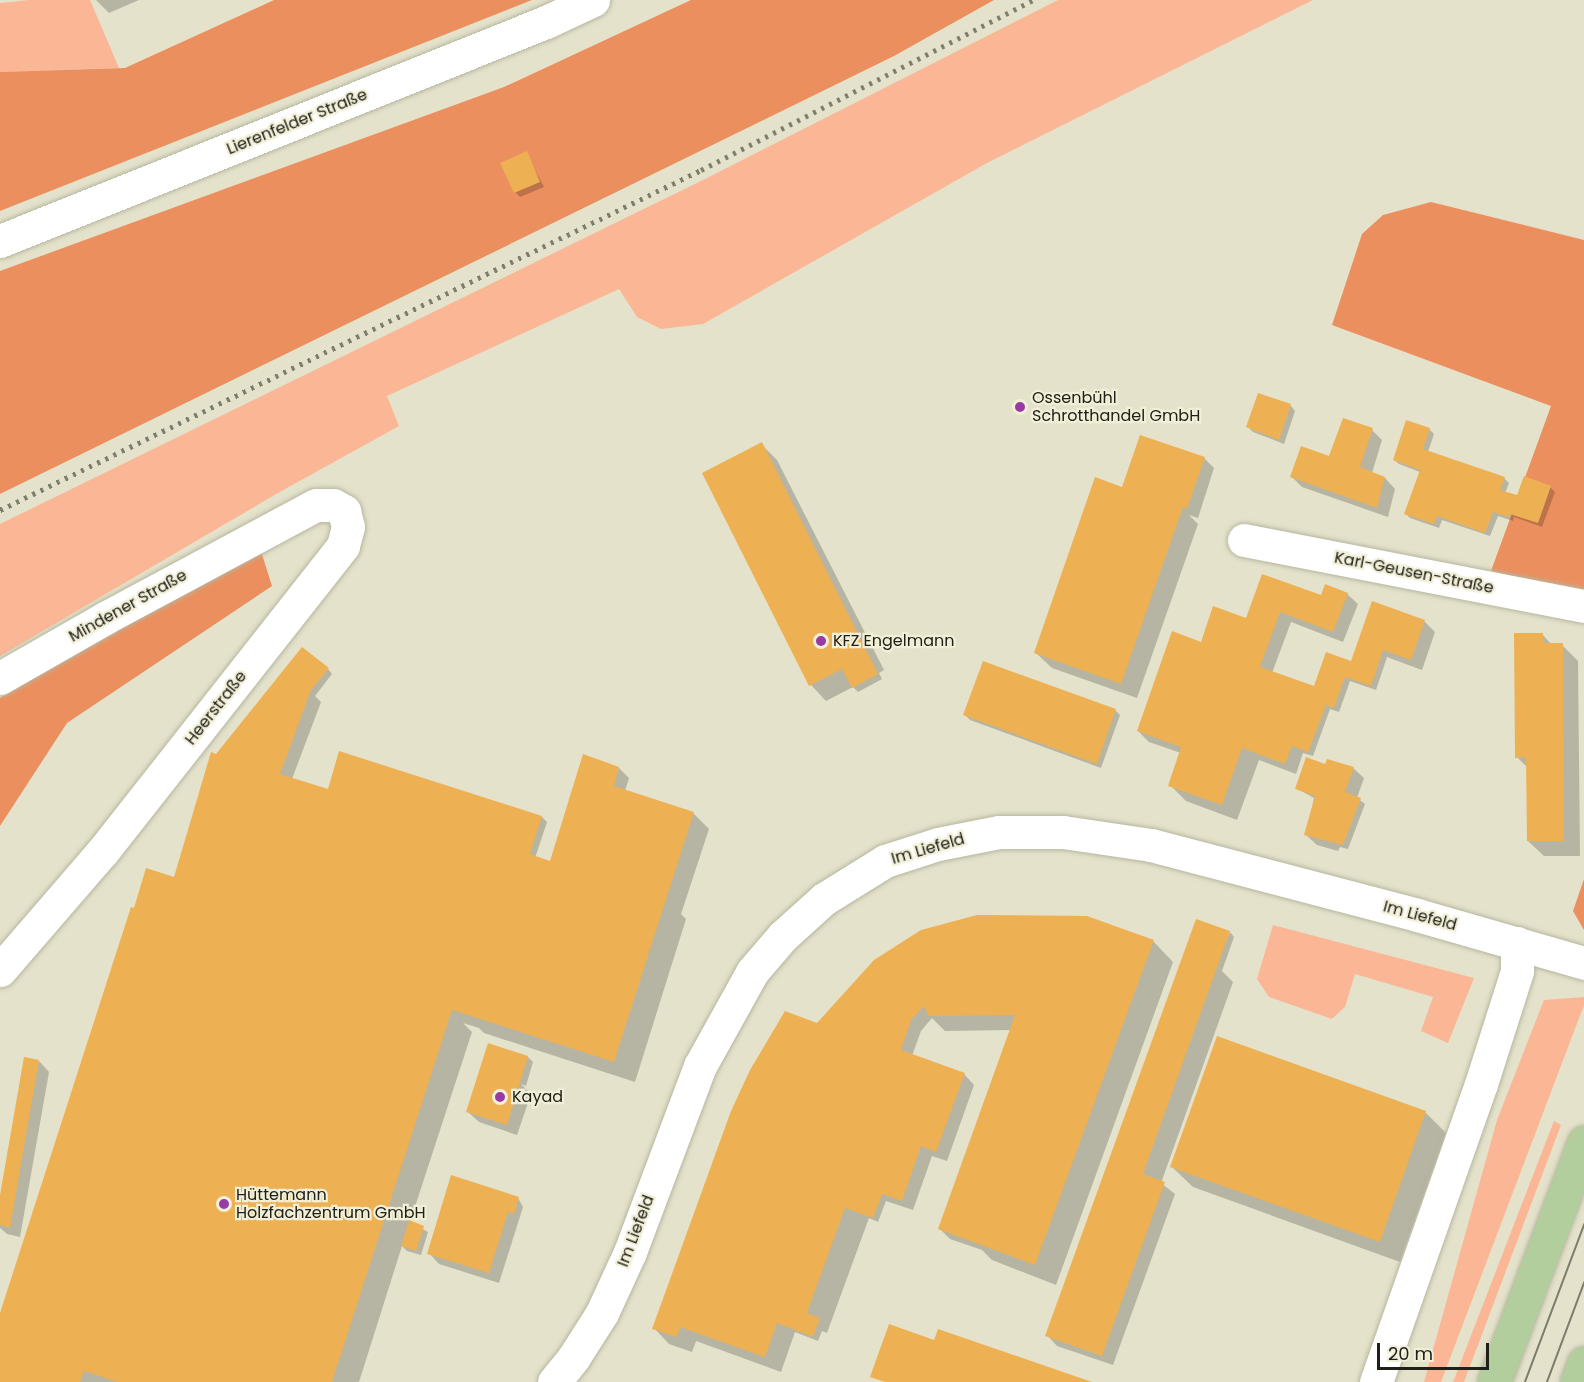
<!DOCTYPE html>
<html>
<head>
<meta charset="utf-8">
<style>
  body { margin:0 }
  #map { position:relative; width:1584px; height:1382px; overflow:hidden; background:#e4e2cb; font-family:Poppins,sans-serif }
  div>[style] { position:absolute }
  .green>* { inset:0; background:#fbb795 }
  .forest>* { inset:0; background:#ec8f5e }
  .shadow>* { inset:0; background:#0003 }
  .building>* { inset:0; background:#edb154 }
  .roads { filter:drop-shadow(0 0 2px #b7b69f) drop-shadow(0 0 2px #b7b69f) }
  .minor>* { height:33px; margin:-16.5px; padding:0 16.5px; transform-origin:16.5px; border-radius:16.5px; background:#fff }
  .major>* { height:33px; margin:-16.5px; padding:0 16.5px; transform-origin:16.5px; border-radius:16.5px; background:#b3ce9d }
  .tram>* { height:1.5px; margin:-0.75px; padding:0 0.75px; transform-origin:0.75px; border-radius:0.75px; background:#7e7d6d }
  .rail>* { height:4.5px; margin-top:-2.25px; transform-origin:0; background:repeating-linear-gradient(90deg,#7e7d6d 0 3px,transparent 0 9px) }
  .dots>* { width:16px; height:16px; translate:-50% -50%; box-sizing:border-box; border:3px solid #f1efd8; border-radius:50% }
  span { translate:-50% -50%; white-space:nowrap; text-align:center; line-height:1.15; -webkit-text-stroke:4.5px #f1efd8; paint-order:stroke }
  .street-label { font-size:16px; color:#212018 }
  .poi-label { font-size:16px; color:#212018 }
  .left { translate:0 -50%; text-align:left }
  .scale { position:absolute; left:1377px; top:1343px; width:112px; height:27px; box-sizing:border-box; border:3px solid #212018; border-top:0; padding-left:8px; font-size:18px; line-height:21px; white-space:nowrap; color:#212018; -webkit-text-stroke:4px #f1efd8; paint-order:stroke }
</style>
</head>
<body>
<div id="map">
  <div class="green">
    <i style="clip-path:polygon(29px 0,90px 0,119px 68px,0 72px,0 3px)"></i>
    <i style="clip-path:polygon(1058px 0,1313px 0,987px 163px,703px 324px,661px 329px,637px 317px,619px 289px,387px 396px,399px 426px,278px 493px,0 656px,0 524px,705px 179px)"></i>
    <i style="clip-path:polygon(1273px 925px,1474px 978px,1448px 1043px,1421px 1031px,1433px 997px,1355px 974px,1345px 1007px,1332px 1019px,1269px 997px,1257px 979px)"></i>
    <i style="clip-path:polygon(1584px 997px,1584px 1005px,1441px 1382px,1424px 1382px,1497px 1120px,1544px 1000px)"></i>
    <i style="clip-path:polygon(1554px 1121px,1561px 1125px,1464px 1382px,1453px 1382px)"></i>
  </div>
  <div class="forest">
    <i style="clip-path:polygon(274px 0,532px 0,0 211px,0 72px,125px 68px)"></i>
    <i style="clip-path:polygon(691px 0,994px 0,894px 56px,0 494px,0 271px,504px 87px)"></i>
    <i style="clip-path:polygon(1431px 202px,1584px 240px,1584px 595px,1491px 571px,1551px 406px,1332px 325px,1362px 234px,1383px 215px)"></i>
    <i style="clip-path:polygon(261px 551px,272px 586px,67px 723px,0 826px,0 698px,109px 633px)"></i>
    <i style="clip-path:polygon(1584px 879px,1584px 930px,1573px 911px)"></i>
  </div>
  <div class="shadow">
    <i style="clip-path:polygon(96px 0,139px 0,109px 13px)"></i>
    <i style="clip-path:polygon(526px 153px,544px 187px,520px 197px,515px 192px)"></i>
    <i style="clip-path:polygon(1259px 395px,1291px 406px,1295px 411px,1284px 444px,1253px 432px,1248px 427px)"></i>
    <i style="clip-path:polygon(1429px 429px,1434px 434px,1428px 452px,1504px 478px,1509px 483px,1505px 493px,1517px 497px,1550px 487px,1555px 492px,1542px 527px,1514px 517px,1513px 521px,1498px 516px,1490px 536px,1442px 520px,1439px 528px,1410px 518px,1406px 514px,1420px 472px,1399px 464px,1394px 460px)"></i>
    <i style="clip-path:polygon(1372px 430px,1382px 440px,1372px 473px,1385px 478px,1395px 489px,1388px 517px,1302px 487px,1292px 477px,1330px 457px)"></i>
    <i style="clip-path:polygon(761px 444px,777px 460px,884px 670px,879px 673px,882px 679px,858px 692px,853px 687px,826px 701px,811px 685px)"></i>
    <i style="clip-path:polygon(1204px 458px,1214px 468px,1198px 518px,1189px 515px,1198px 524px,1137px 698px,1052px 668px,1036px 653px,1123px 488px)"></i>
    <i style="clip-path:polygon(1347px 594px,1358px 604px,1343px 642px,1291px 622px,1272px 673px,1315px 688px,1352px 663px,1424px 621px,1435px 632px,1422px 670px,1387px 657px,1376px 690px,1350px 681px,1339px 712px,1330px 709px,1313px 756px,1303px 753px,1296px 774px,1259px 760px,1237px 820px,1186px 801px,1170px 785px,1181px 753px,1149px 742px,1138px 731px,1202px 644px,1247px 620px,1322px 596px)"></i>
    <i style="clip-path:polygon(1542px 634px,1552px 645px,1562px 645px,1578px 661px,1580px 856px,1544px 856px,1528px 841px,1527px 767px,1517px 757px)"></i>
    <i style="clip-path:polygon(328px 669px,332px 674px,315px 696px,321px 702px,292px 779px,329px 791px,542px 817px,547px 822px,535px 858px,551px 863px,619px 768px,629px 778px,625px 791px,693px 813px,709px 829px,681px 914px,686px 919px,635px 1082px,484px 1033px,479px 1028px,463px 1023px,472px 1032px,410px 1222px,428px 1232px,421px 1255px,407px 1251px,402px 1246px,359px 1382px,0 1382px,0 1318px,139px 911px,174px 879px,217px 755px)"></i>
    <i style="clip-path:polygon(1115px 710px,1120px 715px,1101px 768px,970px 720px,965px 715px)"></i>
    <i style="clip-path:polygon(1353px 768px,1364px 778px,1357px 798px,1365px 804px,1348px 849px,1340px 847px,1338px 851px,1317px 845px,1306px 835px,1314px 798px,1296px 788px)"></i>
    <i style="clip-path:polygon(1230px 932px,1234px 937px,1222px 971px,1233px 982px,1161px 1183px,1175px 1194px,1113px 1365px,1057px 1346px,1047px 1335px)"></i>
    <i style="clip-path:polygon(1153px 941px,1173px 962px,1056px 1285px,992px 1260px,982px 1250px,950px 1239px,939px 1228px,1011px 1030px,945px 1031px,932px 1018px,921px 1031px,912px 1056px,964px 1074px,974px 1085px,947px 1161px,932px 1156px,913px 1210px,886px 1201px,878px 1222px,869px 1218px,827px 1333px,822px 1331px,818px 1341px,795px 1332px,781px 1372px,696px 1341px,692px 1352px,669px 1344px,654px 1328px,817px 1025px)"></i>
    <i style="clip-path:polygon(528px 1057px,533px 1062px,526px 1086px,521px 1084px,531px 1094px,517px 1135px,479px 1122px,468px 1112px)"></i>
    <i style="clip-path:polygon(39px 1061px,49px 1072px,20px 1237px,7px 1234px,0 1228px,0 1197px)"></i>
    <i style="clip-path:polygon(1425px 1112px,1446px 1133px,1400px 1262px,1193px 1187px,1172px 1167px)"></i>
    <i style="clip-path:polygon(518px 1198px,523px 1207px,499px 1283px,439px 1264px,429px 1253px)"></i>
  </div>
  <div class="building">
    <i style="clip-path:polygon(527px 151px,540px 182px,514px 193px,500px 163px)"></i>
    <i style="clip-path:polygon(1258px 393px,1291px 404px,1279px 440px,1246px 427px)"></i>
    <i style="clip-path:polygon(1343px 418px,1373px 428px,1360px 467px,1385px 477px,1377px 508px,1290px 477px,1301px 446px,1329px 456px)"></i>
    <i style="clip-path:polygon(1406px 420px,1430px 428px,1423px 449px,1505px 477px,1500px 490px,1517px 495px,1524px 476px,1551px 486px,1538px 523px,1510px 514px,1509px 517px,1493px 512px,1485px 533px,1437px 516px,1434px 524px,1404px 514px,1420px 470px,1393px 460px)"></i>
    <i style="clip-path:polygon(1140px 435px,1205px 457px,1187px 509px,1183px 507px,1121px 684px,1034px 653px,1095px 477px,1122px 487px)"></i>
    <i style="clip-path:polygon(762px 442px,878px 674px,852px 688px,842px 669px,809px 686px,702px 473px)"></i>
    <i style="clip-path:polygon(1262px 574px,1321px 595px,1325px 584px,1348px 593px,1333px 632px,1280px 612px,1260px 667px,1314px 686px,1326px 652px,1351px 661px,1372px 601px,1425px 620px,1411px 660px,1383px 650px,1371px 686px,1345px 677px,1334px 708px,1326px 705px,1308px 752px,1292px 746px,1285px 764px,1242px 748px,1222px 805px,1168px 786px,1181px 747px,1137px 731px,1172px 631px,1201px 642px,1213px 606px,1246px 618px)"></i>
    <i style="clip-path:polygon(1514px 633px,1543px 633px,1543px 643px,1563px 643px,1564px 841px,1527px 841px,1526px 757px,1515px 758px)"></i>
    <i style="clip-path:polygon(302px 647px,329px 668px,311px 690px,280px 774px,328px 789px,339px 751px,542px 816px,530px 854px,550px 861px,583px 754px,619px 767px,614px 786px,694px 812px,614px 1062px,452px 1010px,332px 1382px,118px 1382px,84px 1371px,80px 1382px,0 1382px,0 1313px,131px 907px,134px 908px,146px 868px,174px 877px,211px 752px,216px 754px)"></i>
    <i style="clip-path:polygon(983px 661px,1116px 709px,1097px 764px,963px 715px)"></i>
    <i style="clip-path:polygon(1306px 757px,1325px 764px,1327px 759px,1354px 767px,1345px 792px,1361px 798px,1343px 845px,1304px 835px,1315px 796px,1295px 789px)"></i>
    <i style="clip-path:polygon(977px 915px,1087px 916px,1154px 940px,1035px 1265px,938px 1229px,1015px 1015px,928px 1016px,924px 1006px,911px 1020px,901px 1050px,965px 1073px,936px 1152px,921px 1146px,902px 1201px,882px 1194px,873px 1218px,845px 1208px,807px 1313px,820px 1318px,813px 1337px,777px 1323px,765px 1357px,680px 1327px,677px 1337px,652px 1329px,731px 1111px,750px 1070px,785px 1011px,817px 1023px,874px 960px,921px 930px)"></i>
    <i style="clip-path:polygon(1196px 919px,1230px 931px,1143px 1174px,1165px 1182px,1102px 1356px,1045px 1336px)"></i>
    <i style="clip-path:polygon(1217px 1036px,1426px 1111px,1380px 1242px,1170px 1167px)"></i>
    <i style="clip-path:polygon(488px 1043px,528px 1056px,507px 1125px,466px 1112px)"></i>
    <i style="clip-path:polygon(24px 1057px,39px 1060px,10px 1228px,0 1225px,0 1195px)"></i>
    <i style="clip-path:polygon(451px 1175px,519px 1197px,514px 1214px,508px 1212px,489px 1273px,427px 1254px)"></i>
    <i style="clip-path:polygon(409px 1220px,424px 1226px,416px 1251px,401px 1246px)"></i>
    <i style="clip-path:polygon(889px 1324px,934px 1340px,938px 1329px,1092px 1382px,885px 1382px,870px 1377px)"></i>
  </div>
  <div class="roads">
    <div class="minor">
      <i style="left:0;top:241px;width:588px;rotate:-21.86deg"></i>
      <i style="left:546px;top:22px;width:52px;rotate:-25.1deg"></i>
      <i style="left:1244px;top:540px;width:346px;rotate:11deg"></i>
      <i style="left:0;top:678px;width:121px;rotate:-29.7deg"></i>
      <i style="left:105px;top:618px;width:239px;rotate:-28.2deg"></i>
      <i style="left:316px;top:505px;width:17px"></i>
      <i style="left:333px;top:505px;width:13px;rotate:29deg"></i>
      <i style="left:344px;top:511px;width:16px;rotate:76deg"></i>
      <i style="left:348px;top:527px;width:20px;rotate:105deg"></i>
      <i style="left:343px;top:546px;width:390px;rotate:128.2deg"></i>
      <i style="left:102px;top:852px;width:156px;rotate:130.8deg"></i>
      <i style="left:554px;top:1382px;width:32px;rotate:-51deg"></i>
      <i style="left:574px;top:1357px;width:52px;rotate:-57.5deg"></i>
      <i style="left:602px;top:1313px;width:67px;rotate:-65.3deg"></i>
      <i style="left:630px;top:1252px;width:199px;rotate:-69.4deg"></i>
      <i style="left:700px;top:1066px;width:107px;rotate:-61deg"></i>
      <i style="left:752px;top:972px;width:48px;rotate:-49.3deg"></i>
      <i style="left:783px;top:936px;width:55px;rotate:-42.1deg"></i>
      <i style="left:824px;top:899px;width:72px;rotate:-31.9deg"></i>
      <i style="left:885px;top:861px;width:56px;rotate:-17.8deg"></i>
      <i style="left:938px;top:844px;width:62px;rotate:-11.1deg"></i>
      <i style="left:999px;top:832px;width:64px"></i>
      <i style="left:1063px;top:832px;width:89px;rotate:8.4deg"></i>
      <i style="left:1151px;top:845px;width:275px;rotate:14.7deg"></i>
      <i style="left:1417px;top:915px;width:174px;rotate:16deg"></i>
      <i style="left:1376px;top:1382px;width:316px;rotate:-70.6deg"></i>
      <i style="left:1481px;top:1084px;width:119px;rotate:-72.3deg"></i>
      <i style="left:1517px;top:971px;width:28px;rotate:-90deg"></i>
    </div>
    <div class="major">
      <i style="left:1494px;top:1382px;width:256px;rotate:-69.4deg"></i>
      <i style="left:1577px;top:1382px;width:20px;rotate:-70deg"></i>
    </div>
  </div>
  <div class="tram">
    <i style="left:1525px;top:1382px;width:168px;rotate:-69.4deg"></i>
    <i style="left:1547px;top:1382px;width:106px;rotate:-69.5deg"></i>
  </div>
  <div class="rail">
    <i style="left:0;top:510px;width:779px;rotate:-25.87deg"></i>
    <i style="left:701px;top:170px;width:373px;rotate:-27.1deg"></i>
  </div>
  <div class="dots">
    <i style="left:1020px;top:407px;background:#983ba4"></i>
    <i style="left:821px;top:641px;background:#983ba4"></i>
    <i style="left:500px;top:1097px;background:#983ba4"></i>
    <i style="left:224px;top:1204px;background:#983ba4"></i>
  </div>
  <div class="street-label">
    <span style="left:297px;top:122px;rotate:-22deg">Lierenfelder Straße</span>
    <span style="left:1414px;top:573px;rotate:11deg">Karl-Geusen-Straße</span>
    <span style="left:128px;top:606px;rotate:-29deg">Mindener Straße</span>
    <span style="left:216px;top:708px;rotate:-52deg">Heerstraße</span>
    <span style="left:928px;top:849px;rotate:-16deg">Im Liefeld</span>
    <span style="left:1420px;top:916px;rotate:15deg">Im Liefeld</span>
    <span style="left:636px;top:1231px;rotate:-69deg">Im Liefeld</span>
  </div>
  <div class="poi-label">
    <span class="left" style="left:1032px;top:407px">Ossenbühl<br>Schrotthandel GmbH</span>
    <span class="left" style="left:833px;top:641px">KFZ Engelmann</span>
    <span class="left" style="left:512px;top:1097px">Kayad</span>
    <span class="left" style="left:236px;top:1204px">Hüttemann<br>Holzfachzentrum GmbH</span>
  </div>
  <div class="scale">20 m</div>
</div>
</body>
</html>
